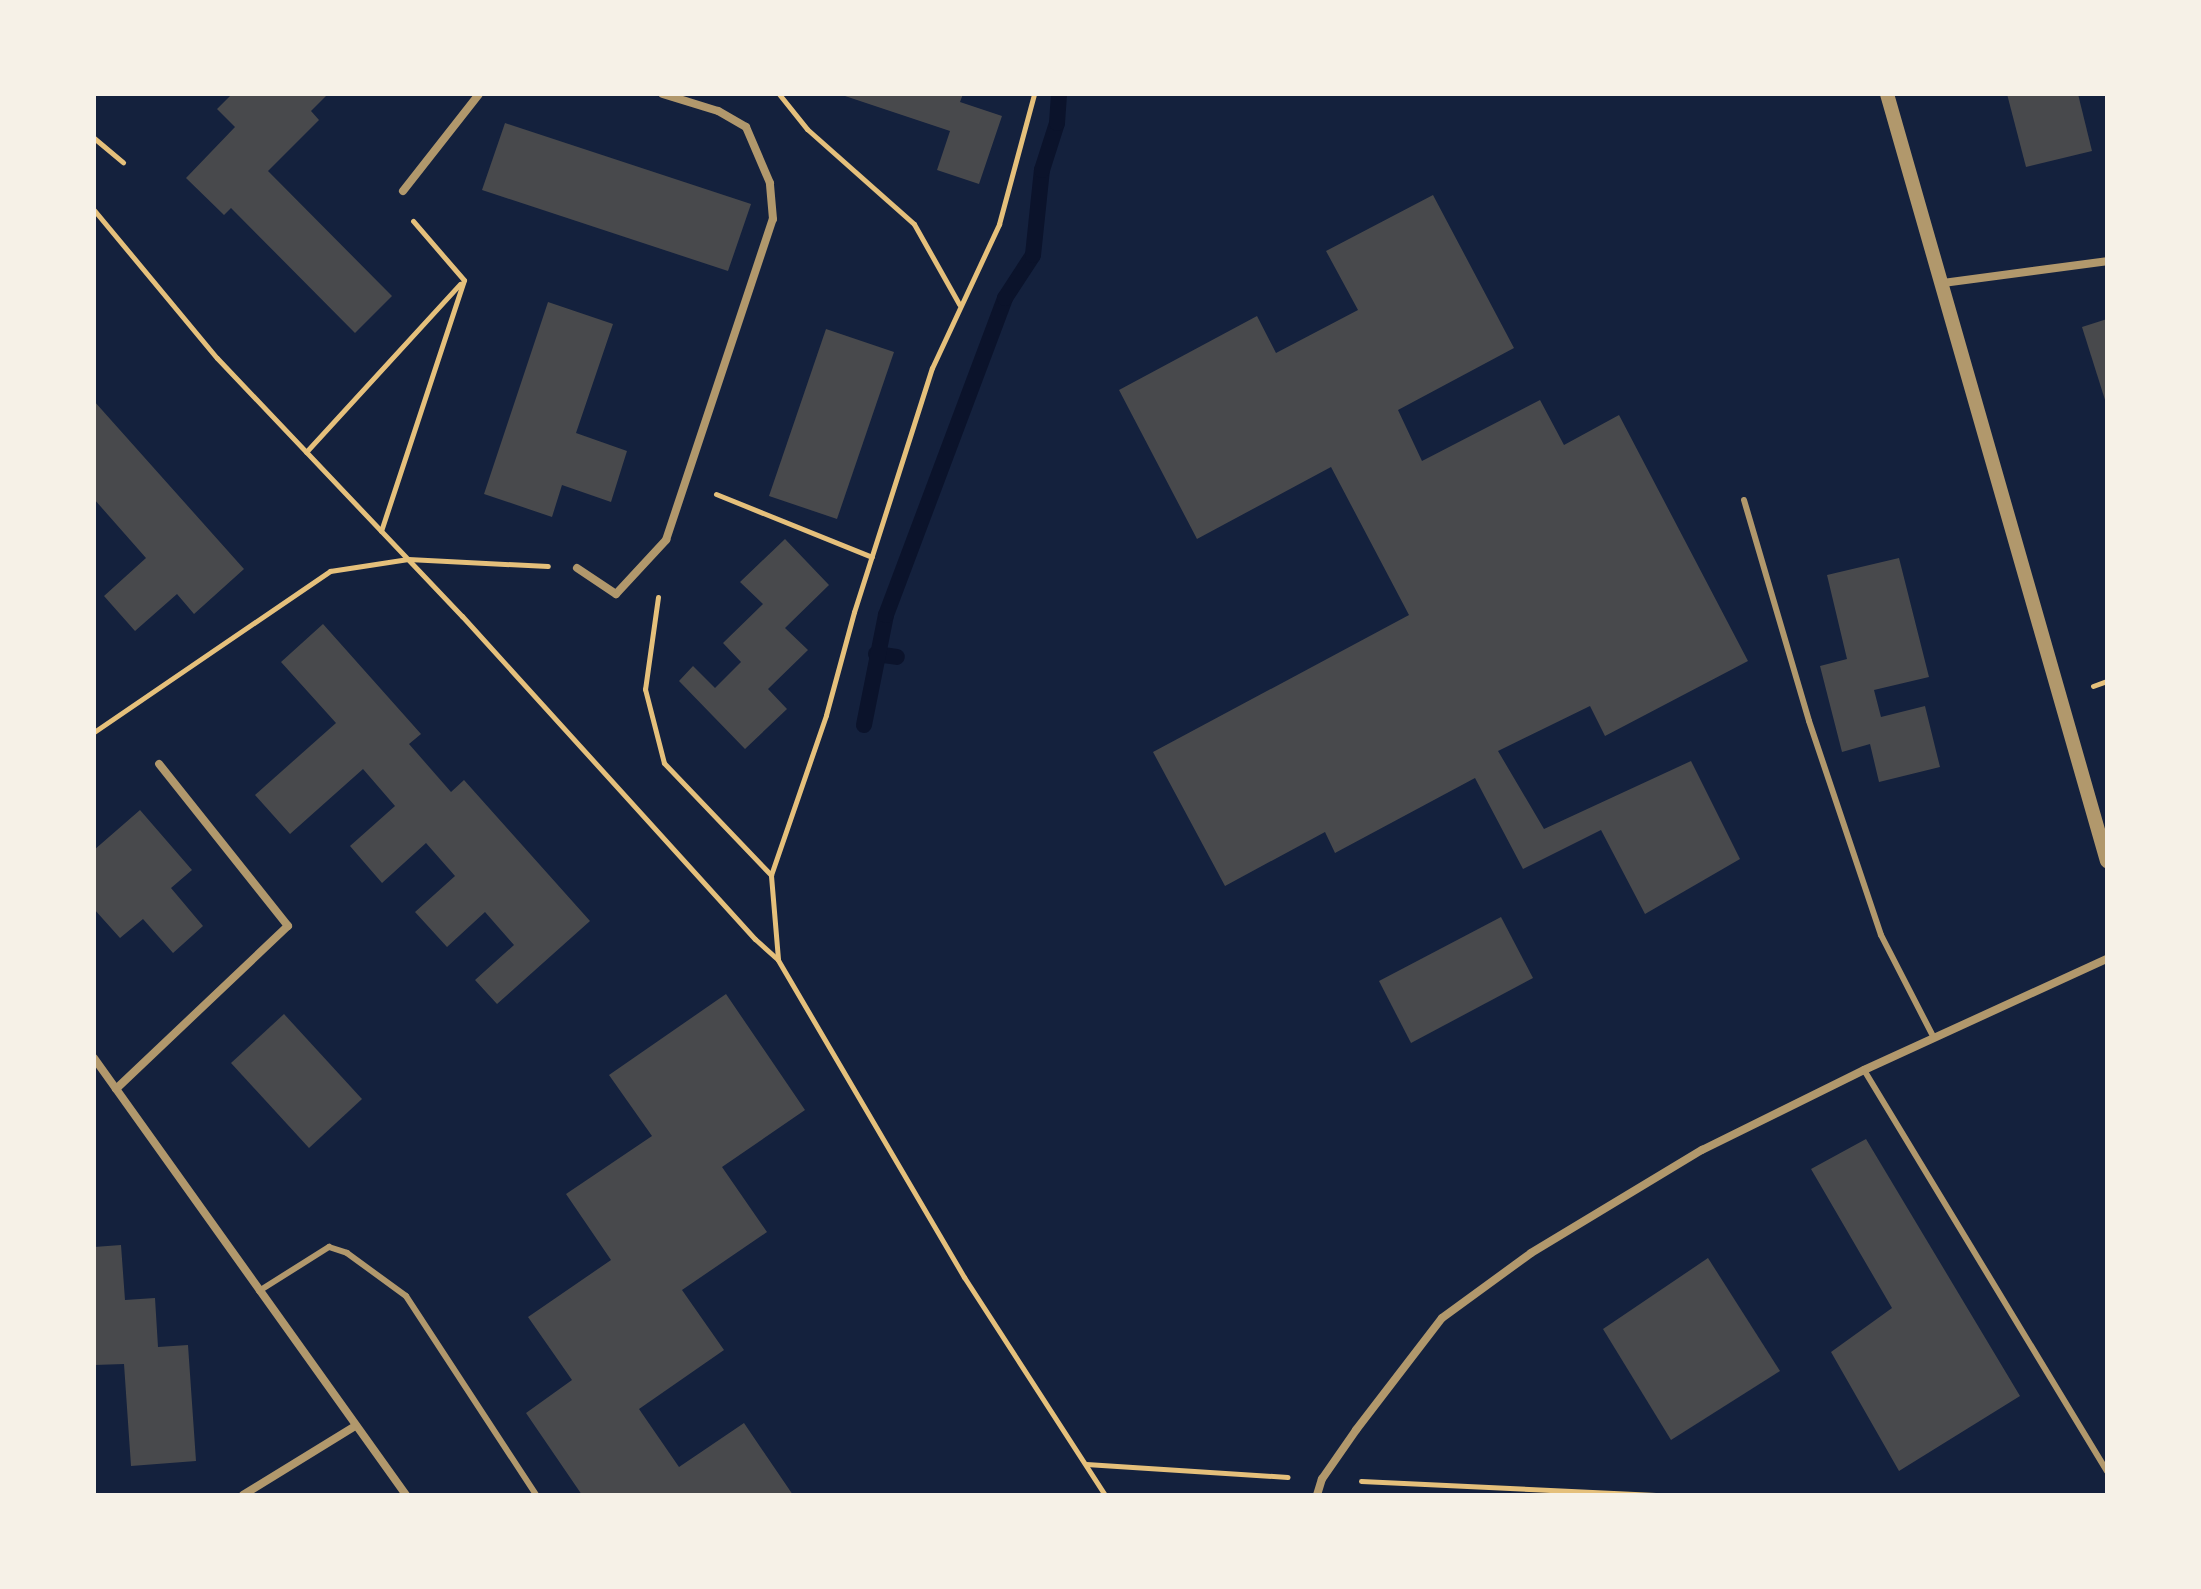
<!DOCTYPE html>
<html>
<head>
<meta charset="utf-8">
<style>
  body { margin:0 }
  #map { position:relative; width:2201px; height:1589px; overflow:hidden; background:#14213d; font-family:"Work Sans",sans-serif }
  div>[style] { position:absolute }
  .stream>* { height:16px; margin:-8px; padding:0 8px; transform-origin:8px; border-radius:8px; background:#0b132b }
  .building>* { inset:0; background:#48494c }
  .path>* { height:5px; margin:-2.5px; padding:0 2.5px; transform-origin:2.5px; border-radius:2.5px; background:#e5c07b }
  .service>* { height:6px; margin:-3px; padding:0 3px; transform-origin:3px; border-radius:3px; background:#b1986c }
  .minor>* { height:8px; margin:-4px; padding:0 4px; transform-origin:4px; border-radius:4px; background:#b1986c }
  .tertiary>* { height:14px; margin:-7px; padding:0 7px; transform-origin:7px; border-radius:7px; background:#b1986c }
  span { translate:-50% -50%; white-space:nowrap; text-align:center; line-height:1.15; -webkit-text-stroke:6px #f6f1e7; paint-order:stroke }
  .frame { position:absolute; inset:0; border:96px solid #f6f1e7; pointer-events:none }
</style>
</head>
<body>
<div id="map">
  <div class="stream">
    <i style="left:876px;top:654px;width:21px;rotate:8deg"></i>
    <i style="left:864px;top:725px;width:112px;rotate:-78.7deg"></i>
    <i style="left:886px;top:615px;width:339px;rotate:-69.4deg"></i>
    <i style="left:1005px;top:298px;width:51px;rotate:-56.9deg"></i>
    <i style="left:1033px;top:255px;width:85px;rotate:-84deg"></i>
    <i style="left:1042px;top:170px;width:49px;rotate:-72.3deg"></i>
    <i style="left:1057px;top:123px;width:29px;rotate:-86deg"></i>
  </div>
  <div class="building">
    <i style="clip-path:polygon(232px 94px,328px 94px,311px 111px,319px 120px,268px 171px,392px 296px,355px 333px,231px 208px,224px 215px,186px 178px,235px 127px,217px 109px)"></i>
    <i style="clip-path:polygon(963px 94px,960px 102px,1002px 116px,979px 184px,937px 170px,950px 131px,842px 95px)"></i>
    <i style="clip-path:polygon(2007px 94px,2078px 94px,2092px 151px,2026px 167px)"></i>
    <i style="clip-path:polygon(505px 123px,751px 204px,728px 271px,482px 190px)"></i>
    <i style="clip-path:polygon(1433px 195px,1514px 348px,1398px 410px,1422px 461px,1540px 400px,1564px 445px,1619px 415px,1748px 661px,1605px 736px,1590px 706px,1498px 751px,1544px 829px,1691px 761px,1740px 859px,1645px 914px,1601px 830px,1523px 869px,1475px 778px,1335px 853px,1325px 832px,1225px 886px,1153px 752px,1409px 615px,1331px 467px,1197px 539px,1119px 390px,1257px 316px,1276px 353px,1358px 310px,1326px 251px)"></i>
    <i style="clip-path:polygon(548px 302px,613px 324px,576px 433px,627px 451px,611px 502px,562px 485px,552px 517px,484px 494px)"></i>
    <i style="clip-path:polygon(2107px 319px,2107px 402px,2106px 403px,2082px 327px)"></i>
    <i style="clip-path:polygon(826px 329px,894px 352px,837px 519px,769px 496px)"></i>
    <i style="clip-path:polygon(94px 401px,244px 569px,194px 614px,177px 594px,135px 631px,104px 596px,146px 558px,94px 499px)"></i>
    <i style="clip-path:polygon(785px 539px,829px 585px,785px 628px,808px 650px,768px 689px,787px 709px,745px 749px,679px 681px,693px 666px,715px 688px,741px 662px,723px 643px,763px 604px,740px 582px)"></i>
    <i style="clip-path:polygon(1899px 558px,1929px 677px,1874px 690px,1881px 717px,1925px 706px,1940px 767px,1879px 782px,1870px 744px,1842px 752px,1820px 666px,1847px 659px,1827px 575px)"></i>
    <i style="clip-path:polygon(323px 624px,421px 734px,409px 744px,451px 792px,464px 780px,590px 921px,497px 1004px,475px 980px,514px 945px,485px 912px,447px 947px,415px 912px,455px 876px,426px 843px,382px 883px,350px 846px,395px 806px,363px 769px,290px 834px,255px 795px,336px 723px,281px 662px)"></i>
    <i style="clip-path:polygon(140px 810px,192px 870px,171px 888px,203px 926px,173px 953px,143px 919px,120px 938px,94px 909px,94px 850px)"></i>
    <i style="clip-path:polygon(1501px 917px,1533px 978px,1411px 1043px,1379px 981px)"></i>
    <i style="clip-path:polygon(726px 994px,805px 1110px,722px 1167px,767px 1232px,682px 1290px,724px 1350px,639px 1409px,679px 1467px,744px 1423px,793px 1495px,582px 1495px,526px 1413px,572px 1380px,528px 1317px,611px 1260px,566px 1194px,652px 1136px,609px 1075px)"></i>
    <i style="clip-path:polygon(284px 1014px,362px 1099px,309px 1148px,231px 1063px)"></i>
    <i style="clip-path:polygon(1866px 1139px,2020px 1396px,1899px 1471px,1831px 1352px,1892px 1308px,1811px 1169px)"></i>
    <i style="clip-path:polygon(121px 1245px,125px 1300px,155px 1298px,158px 1347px,188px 1345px,196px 1461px,131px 1466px,124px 1364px,94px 1365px,94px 1247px)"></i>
    <i style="clip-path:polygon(1708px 1258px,1780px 1371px,1671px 1440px,1603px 1329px)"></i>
  </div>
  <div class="path">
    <i style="left:779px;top:94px;width:45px;rotate:51.3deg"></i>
    <i style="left:807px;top:129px;width:143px;rotate:41.6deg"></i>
    <i style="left:914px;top:224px;width:92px;rotate:60.6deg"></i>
    <i style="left:94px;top:138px;width:38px;rotate:40deg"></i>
    <i style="left:94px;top:210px;width:192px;rotate:50.3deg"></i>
    <i style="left:217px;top:358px;width:356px;rotate:46.5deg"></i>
    <i style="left:462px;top:616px;width:436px;rotate:47.8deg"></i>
    <i style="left:755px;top:939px;width:31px;rotate:42deg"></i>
    <i style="left:778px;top:960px;width:368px;rotate:59.6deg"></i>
    <i style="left:964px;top:1277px;width:260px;rotate:57.1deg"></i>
    <i style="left:306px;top:452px;width:228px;rotate:-47.5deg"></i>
    <i style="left:716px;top:494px;width:168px;rotate:22deg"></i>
    <i style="left:381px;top:531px;width:264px;rotate:-71.7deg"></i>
    <i style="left:464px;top:280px;width:78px;rotate:-130.8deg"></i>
    <i style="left:658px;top:597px;width:93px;rotate:98deg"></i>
    <i style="left:645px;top:689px;width:76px;rotate:75.6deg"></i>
    <i style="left:664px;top:763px;width:155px;rotate:46.3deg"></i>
    <i style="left:2093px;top:686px;width:15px;rotate:-20deg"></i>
    <i style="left:94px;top:732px;width:286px;rotate:-34.3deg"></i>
    <i style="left:330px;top:571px;width:79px;rotate:-8.7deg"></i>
    <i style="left:408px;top:559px;width:140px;rotate:2.9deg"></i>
    <i style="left:778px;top:959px;width:84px;rotate:-94.8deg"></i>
    <i style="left:771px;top:875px;width:169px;rotate:-71deg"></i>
    <i style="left:826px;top:715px;width:107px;rotate:-74.8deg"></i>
    <i style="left:854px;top:612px;width:256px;rotate:-72.3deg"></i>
    <i style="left:932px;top:368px;width:159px;rotate:-65deg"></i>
    <i style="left:999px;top:224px;width:135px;rotate:-74.9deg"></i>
    <i style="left:1086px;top:1464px;width:202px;rotate:3.7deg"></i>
    <i style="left:1361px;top:1481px;width:295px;rotate:2.7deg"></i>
  </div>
  <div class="service">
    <i style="left:1744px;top:500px;width:230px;rotate:73.6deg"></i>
    <i style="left:1809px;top:721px;width:226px;rotate:71.4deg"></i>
    <i style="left:1881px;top:935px;width:116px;rotate:62.8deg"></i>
    <i style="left:1864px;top:1070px;width:469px;rotate:58.8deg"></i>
    <i style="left:259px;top:1291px;width:83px;rotate:-32.2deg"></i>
    <i style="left:329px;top:1247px;width:19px;rotate:18deg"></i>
    <i style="left:347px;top:1253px;width:73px;rotate:36.1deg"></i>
    <i style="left:406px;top:1296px;width:238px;rotate:56.8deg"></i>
  </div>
  <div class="minor">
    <i style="left:403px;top:191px;width:123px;rotate:-51.9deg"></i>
    <i style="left:1943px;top:283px;width:165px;rotate:-7.6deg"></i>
    <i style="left:577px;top:568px;width:47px;rotate:33.7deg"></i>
    <i style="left:616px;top:594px;width:74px;rotate:-47.2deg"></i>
    <i style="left:666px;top:540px;width:338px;rotate:-71.6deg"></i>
    <i style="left:773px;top:219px;width:36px;rotate:-95deg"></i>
    <i style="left:770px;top:183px;width:61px;rotate:-113.2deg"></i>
    <i style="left:746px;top:127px;width:32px;rotate:-150deg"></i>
    <i style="left:718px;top:111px;width:58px;rotate:-162.8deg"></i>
    <i style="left:94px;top:1058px;width:537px;rotate:54.47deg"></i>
    <i style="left:116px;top:1089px;width:237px;rotate:-43.5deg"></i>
    <i style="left:288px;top:926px;width:207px;rotate:-128.5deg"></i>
    <i style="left:243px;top:1495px;width:132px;rotate:-31.6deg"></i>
    <i style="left:1317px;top:1495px;width:17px;rotate:-73deg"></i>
    <i style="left:1322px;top:1479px;width:60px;rotate:-55.2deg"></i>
    <i style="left:1356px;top:1430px;width:141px;rotate:-52.5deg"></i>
    <i style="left:1442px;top:1318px;width:110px;rotate:-36.1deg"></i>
    <i style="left:1531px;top:1253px;width:200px;rotate:-31.1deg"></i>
    <i style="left:1702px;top:1150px;width:181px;rotate:-26.3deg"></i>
    <i style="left:1864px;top:1070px;width:267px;rotate:-24.6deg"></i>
  </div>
  <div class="tertiary">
    <i style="left:1887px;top:94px;width:798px;rotate:74deg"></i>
  </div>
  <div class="frame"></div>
</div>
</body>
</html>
